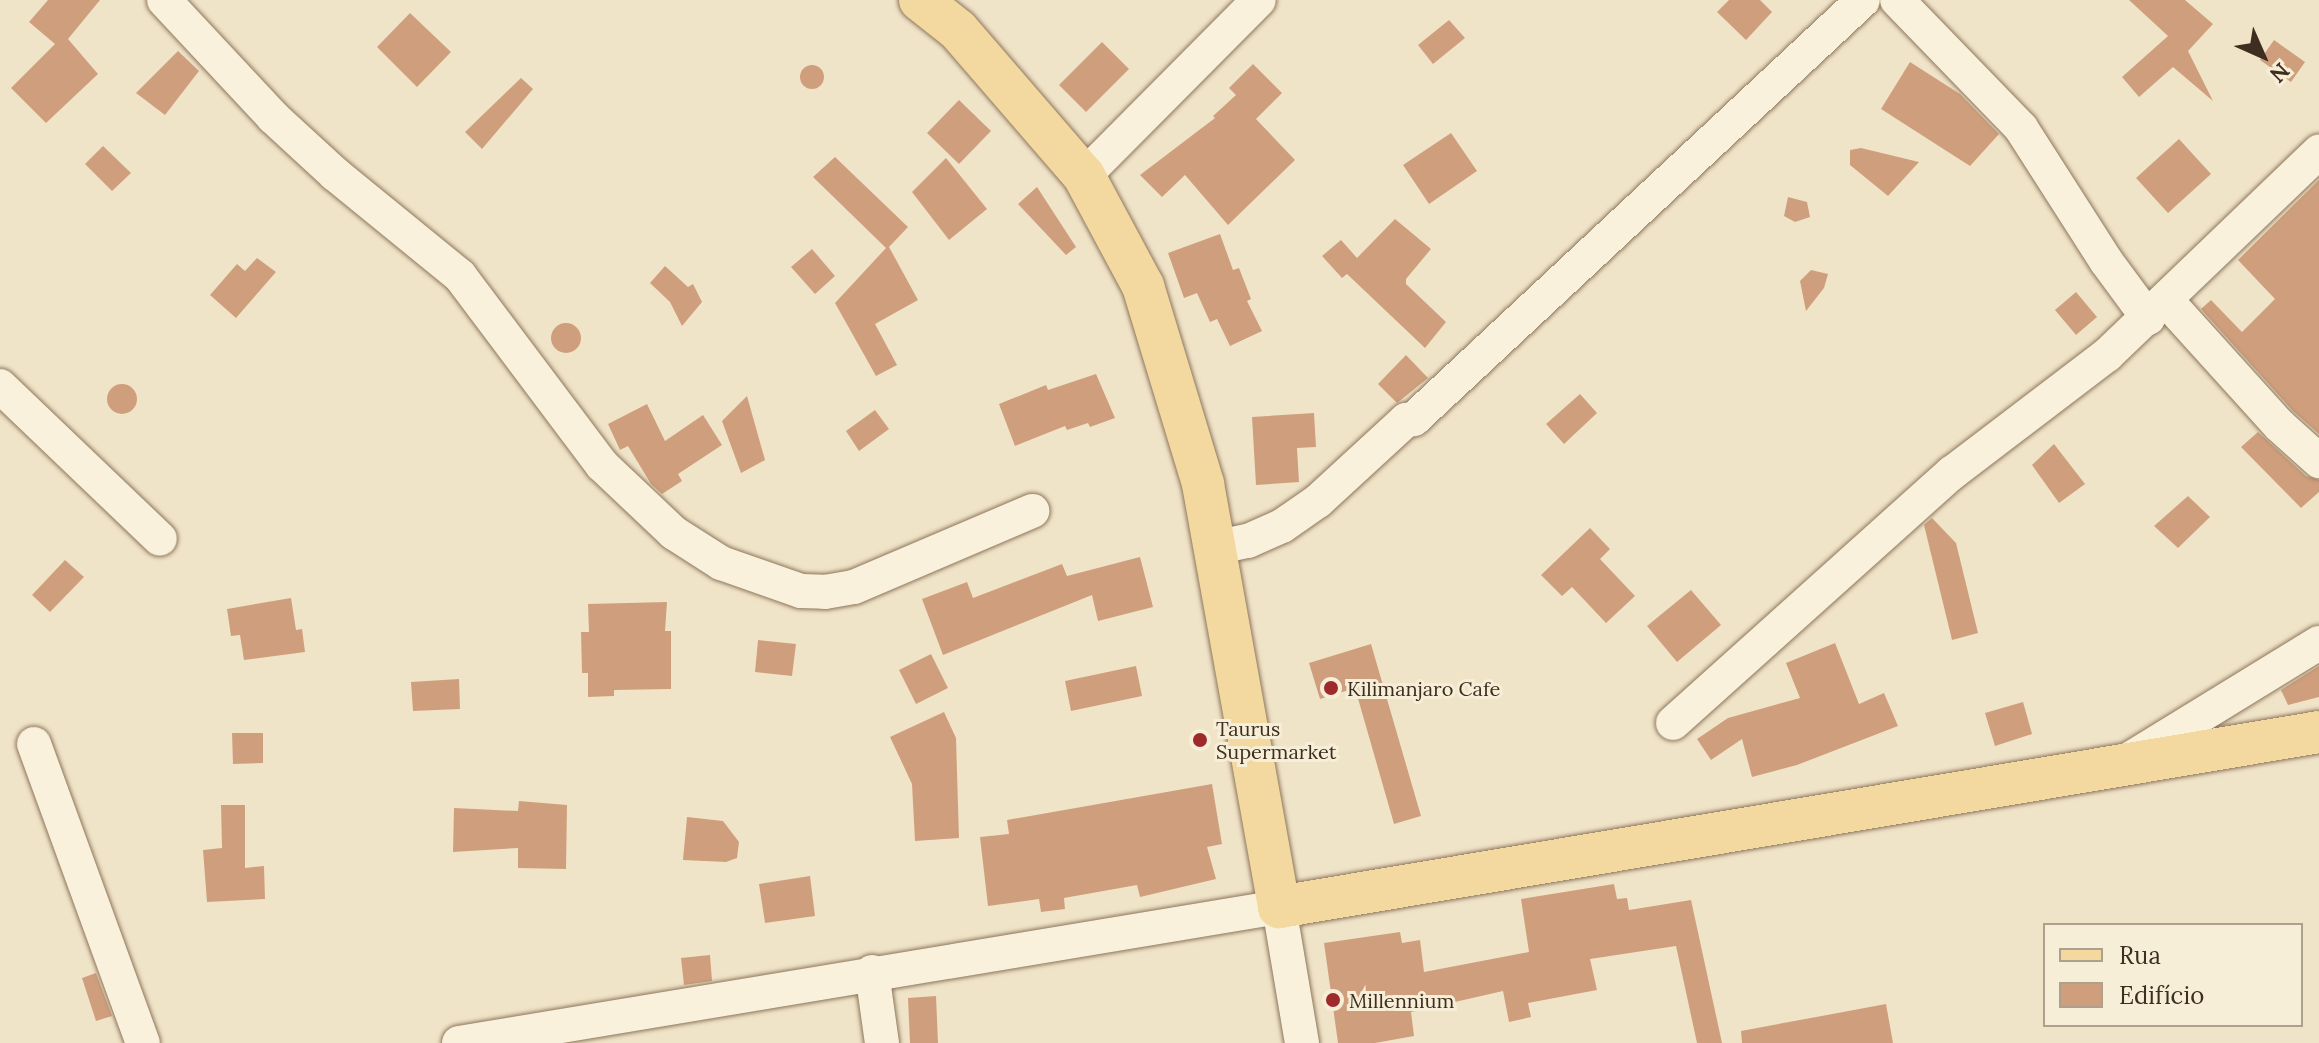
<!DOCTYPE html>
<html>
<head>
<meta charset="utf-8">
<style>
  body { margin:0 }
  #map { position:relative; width:2319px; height:1043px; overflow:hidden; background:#f0e4c8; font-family:Lora,serif }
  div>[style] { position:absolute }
  .building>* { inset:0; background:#cf9f7d }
  .round { border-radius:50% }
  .roads { filter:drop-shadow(0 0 2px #8d765c) drop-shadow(0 0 2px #8d765c) }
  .minor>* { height:34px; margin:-17px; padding:0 17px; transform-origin:17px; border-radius:17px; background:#faf1dc }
  .major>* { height:42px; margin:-21px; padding:0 21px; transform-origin:21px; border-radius:21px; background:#f3d9a0 }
  .dots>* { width:22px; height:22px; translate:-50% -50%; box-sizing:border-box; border:4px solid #f7eed8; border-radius:50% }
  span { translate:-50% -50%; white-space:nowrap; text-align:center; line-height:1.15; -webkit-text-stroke:6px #f7eed8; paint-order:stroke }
  .poi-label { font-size:20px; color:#3d2e20 }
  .left { translate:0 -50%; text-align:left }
  .legend { position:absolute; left:2043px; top:923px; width:260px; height:104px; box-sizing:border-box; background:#f7eed8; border:2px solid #ada18e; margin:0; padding:10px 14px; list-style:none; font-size:24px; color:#3d2e20 }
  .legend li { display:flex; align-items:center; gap:16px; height:40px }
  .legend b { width:40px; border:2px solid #ada18e }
  .north { position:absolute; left:2223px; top:16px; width:80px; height:80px; -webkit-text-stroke:6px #f7eed8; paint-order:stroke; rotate:135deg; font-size:22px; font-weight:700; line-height:32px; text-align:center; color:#3d2e20 }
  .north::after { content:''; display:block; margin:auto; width:28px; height:36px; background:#3d2e20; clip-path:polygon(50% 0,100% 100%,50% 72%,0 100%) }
</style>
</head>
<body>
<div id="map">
  <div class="building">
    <i style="clip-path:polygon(48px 0,100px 0,68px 39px,98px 74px,46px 123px,11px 88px,55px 44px,29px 22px)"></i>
    <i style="clip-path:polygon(1729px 0,1760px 0,1772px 12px,1746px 40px,1717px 12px)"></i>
    <i style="clip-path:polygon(2129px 0,2185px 0,2213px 24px,2188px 51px,2213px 101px,2173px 67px,2139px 97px,2122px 77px,2168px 36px)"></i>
    <i style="clip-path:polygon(410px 13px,451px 52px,417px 87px,377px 47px)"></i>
    <i style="clip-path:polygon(1449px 20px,1465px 38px,1433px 64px,1418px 45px)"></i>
    <i style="clip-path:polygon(2274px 40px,2305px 62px,2291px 82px,2260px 60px)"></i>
    <i style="clip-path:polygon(1102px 42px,1129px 69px,1086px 112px,1059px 85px)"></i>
    <i style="clip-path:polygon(178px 51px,199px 71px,165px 115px,136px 93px)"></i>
    <i style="clip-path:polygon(1910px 62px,1960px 94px,1999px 134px,1970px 166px,1881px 109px)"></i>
    <i style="clip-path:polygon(1253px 64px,1282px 93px,1256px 119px,1295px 160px,1228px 225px,1185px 175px,1162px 197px,1140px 175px,1215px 118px,1213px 116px,1236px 95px,1229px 88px)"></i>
    <i class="round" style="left:800px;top:65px;width:24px;height:24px"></i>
    <i style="clip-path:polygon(521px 78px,533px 89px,482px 149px,465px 132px)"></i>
    <i style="clip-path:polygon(959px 100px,991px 131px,959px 164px,927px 133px)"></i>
    <i style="clip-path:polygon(1451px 133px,1477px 171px,1429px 204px,1403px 165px)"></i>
    <i style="clip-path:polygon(2179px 139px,2211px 174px,2168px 213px,2136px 178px)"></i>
    <i style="clip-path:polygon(103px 146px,131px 173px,112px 191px,85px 164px)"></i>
    <i style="clip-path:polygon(1861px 148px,1919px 162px,1888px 196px,1850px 165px,1850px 150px)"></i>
    <i style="clip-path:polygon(835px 157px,908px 227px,889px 247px,918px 300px,875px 324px,897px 365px,876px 376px,835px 303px,886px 248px,813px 177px)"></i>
    <i style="clip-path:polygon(946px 158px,987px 209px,949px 240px,912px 192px)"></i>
    <i style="clip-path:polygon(2319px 180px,2319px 434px,2293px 411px,2201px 309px,2211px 300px,2242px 332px,2275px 299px,2238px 260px)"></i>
    <i style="clip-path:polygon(1037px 187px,1076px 247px,1066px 255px,1018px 204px)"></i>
    <i style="clip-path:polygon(1788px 197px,1807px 202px,1810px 217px,1795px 222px,1784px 216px)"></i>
    <i style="clip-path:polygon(1395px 219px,1431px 249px,1406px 279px,1406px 284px,1446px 322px,1425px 348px,1347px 274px,1342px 278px,1322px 256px,1341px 240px,1357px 258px)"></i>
    <i style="clip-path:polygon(1220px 234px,1233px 270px,1239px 268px,1251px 299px,1247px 301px,1262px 331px,1230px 346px,1217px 319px,1210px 322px,1197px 293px,1184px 298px,1168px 253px)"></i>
    <i style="clip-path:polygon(812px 249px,835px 276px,815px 294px,791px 267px)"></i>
    <i style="clip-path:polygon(257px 258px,276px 272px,236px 318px,210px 295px,237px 264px,245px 271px)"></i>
    <i style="clip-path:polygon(665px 266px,688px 287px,693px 284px,702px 302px,682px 326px,670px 302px,650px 283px)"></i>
    <i style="clip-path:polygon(1811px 270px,1828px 274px,1824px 288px,1806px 311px,1800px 281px)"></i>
    <i style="clip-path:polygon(2076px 292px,2097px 317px,2076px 335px,2055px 310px)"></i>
    <i class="round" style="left:551px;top:323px;width:30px;height:30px"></i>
    <i style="clip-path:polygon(1406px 355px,1428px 378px,1397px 403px,1378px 384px)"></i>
    <i style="clip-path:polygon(1096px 374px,1115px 418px,1090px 427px,1088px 423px,1067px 430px,1065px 426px,1015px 446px,999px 404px,1046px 385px,1048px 390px)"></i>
    <i class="round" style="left:107px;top:384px;width:30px;height:30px"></i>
    <i style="clip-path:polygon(1580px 394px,1597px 413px,1564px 444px,1546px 424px)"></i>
    <i style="clip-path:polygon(747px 396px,765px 460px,741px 473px,722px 421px)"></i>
    <i style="clip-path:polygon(647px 404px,665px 441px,703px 415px,722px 445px,678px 474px,682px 481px,662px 494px,651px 484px,628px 446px,620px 450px,608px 424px)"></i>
    <i style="clip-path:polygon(875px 410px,889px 429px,859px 451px,846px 431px)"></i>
    <i style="clip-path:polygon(1314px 413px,1316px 447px,1297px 448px,1299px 482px,1256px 485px,1252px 417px)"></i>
    <i style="clip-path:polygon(2258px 432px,2306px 476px,2319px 480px,2319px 492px,2301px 508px,2241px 447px)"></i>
    <i style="clip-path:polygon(2054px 444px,2085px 484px,2059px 503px,2032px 465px)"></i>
    <i style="clip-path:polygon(2188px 496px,2210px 517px,2178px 548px,2154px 526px)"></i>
    <i style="clip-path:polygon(1932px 518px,1956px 543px,1978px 633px,1952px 640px,1924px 525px)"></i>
    <i style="clip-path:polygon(1590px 528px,1610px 549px,1600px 559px,1635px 596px,1606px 623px,1572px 587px,1562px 596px,1541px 575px)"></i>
    <i style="clip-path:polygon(1140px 557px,1153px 607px,1098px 621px,1092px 595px,943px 655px,922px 599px,967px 582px,973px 598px,1062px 564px,1067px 576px)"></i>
    <i style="clip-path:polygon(65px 560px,84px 577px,50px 612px,32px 595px)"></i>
    <i style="clip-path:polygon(1691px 590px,1721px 625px,1677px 662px,1647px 626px)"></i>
    <i style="clip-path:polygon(291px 598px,296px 630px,302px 629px,305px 652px,244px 660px,240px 635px,231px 636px,227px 609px)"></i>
    <i style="clip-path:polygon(667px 602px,665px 631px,671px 631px,671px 689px,614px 690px,614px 696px,588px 697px,588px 673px,582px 673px,581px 632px,589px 632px,588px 604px)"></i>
    <i style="clip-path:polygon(758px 640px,796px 644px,792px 676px,755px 672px)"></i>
    <i style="clip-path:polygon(1835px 643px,1859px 704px,1884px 693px,1898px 726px,1797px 765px,1752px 777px,1742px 739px,1711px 760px,1697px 739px,1728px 718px,1800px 698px,1786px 663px)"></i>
    <i style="clip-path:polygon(1371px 644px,1421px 816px,1394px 824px,1355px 688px,1320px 699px,1309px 663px)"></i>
    <i style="clip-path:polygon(931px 654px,948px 688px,916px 704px,899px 670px)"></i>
    <i style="clip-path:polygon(1136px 666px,1142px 696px,1071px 711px,1065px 681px)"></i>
    <i style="clip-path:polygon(2319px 666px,2319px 697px,2288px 705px,2281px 690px)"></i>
    <i style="clip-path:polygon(459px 679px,460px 709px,413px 711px,411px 682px)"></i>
    <i style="clip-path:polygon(2023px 702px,2032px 734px,1995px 746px,1985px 713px)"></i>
    <i style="clip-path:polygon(944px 712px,956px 738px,959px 838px,915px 841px,912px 784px,890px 737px)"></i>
    <i style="clip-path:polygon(232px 733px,263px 733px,263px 763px,233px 764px)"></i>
    <i style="clip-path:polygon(1212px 784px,1222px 844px,1207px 847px,1216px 879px,1140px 897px,1137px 885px,1064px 898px,1065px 909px,1041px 912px,1039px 899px,988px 906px,980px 837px,1009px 834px,1007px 820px)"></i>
    <i style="clip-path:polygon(519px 801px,567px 805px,566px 869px,518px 868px,518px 848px,453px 852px,454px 808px,518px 811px)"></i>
    <i style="clip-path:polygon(221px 805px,245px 805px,245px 868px,264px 866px,265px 899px,207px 902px,203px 850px,222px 848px)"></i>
    <i style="clip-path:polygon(687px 817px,723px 821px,739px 842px,737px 858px,726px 862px,683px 860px)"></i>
    <i style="clip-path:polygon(810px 876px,815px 916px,765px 923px,759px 884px)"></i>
    <i style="clip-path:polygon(1614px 884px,1617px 899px,1627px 898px,1629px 910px,1691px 900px,1722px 1043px,1697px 1043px,1676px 946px,1590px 959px,1597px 990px,1528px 1003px,1531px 1017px,1509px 1022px,1503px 991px,1411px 1012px,1414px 1036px,1375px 1043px,1338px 1043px,1324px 943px,1400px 932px,1402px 943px,1420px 940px,1424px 972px,1529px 952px,1521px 899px)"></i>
    <i style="clip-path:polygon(710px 955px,712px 981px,684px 985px,681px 958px)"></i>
    <i style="clip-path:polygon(96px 973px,112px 1016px,96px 1021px,82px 978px)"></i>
    <i style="clip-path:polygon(936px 996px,938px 1043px,910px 1043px,908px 998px)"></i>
    <i style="clip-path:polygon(1886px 1004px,1893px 1043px,1742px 1043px,1741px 1031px)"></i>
  </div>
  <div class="roads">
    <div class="minor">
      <i style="left:164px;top:0;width:160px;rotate:47deg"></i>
      <i style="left:273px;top:117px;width:84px;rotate:42.6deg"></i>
      <i style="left:335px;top:174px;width:161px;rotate:39.2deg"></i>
      <i style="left:460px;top:276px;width:236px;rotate:53.1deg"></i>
      <i style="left:602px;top:465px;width:99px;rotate:43.4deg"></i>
      <i style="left:674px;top:533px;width:56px;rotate:32.6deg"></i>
      <i style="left:721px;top:563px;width:85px;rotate:19.3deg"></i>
      <i style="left:801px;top:591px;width:24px;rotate:2deg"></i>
      <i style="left:825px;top:592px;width:29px;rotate:-10deg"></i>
      <i style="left:854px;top:587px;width:194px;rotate:-23.1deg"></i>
      <i style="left:1897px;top:0;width:178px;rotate:45.9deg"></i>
      <i style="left:2021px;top:128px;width:158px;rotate:57.4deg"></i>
      <i style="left:2106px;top:261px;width:71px;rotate:53.6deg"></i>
      <i style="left:1084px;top:176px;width:248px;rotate:-45.2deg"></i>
      <i style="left:2166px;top:300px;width:169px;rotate:47.9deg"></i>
      <i style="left:2279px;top:425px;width:54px;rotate:42deg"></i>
      <i style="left:0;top:386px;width:221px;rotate:43.7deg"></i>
      <i style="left:1214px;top:548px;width:35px;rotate:-12deg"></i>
      <i style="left:1248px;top:541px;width:37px;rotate:-24deg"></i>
      <i style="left:1282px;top:526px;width:44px;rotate:-34.8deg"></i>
      <i style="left:1318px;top:501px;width:120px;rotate:-42.6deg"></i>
      <i style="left:1406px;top:420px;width:8px;rotate:-7deg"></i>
      <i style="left:1414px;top:419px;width:614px;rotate:-43.02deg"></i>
      <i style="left:1673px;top:723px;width:375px;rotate:-41.9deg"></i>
      <i style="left:1952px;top:473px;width:195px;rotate:-37.3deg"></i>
      <i style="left:2107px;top:355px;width:294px;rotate:-43.8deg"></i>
      <i style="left:34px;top:744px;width:318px;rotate:70deg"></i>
      <i style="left:2128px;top:760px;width:224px;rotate:-31.5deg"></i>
      <i style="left:872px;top:972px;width:72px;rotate:82deg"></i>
      <i style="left:459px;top:1043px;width:831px;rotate:-9.42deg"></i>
      <i style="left:1279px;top:907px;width:138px;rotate:80.4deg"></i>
    </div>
    <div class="major">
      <i style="left:920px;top:0;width:48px;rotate:38.3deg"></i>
      <i style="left:958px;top:30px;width:193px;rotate:49.2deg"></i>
      <i style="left:1084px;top:176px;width:125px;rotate:61.8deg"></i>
      <i style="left:1143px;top:286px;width:207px;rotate:73.1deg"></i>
      <i style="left:1203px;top:484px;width:430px;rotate:79.8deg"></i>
      <i style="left:1279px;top:907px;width:1055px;rotate:-9.55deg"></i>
    </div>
  </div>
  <div class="dots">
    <i style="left:1331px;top:688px;background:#9e2a2b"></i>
    <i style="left:1200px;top:740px;background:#9e2a2b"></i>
    <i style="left:1333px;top:1000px;background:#9e2a2b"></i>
  </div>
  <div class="poi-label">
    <span class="left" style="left:1347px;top:688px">Kilimanjaro Cafe</span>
    <span class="left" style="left:1216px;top:740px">Taurus<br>Supermarket</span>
    <span class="left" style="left:1349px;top:1000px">Millennium</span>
  </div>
  <ul class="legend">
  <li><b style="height:10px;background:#f3d9a0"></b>Rua</li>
  <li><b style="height:22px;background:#cf9f7d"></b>Edifício</li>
  </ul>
  <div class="north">N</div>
</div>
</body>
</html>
